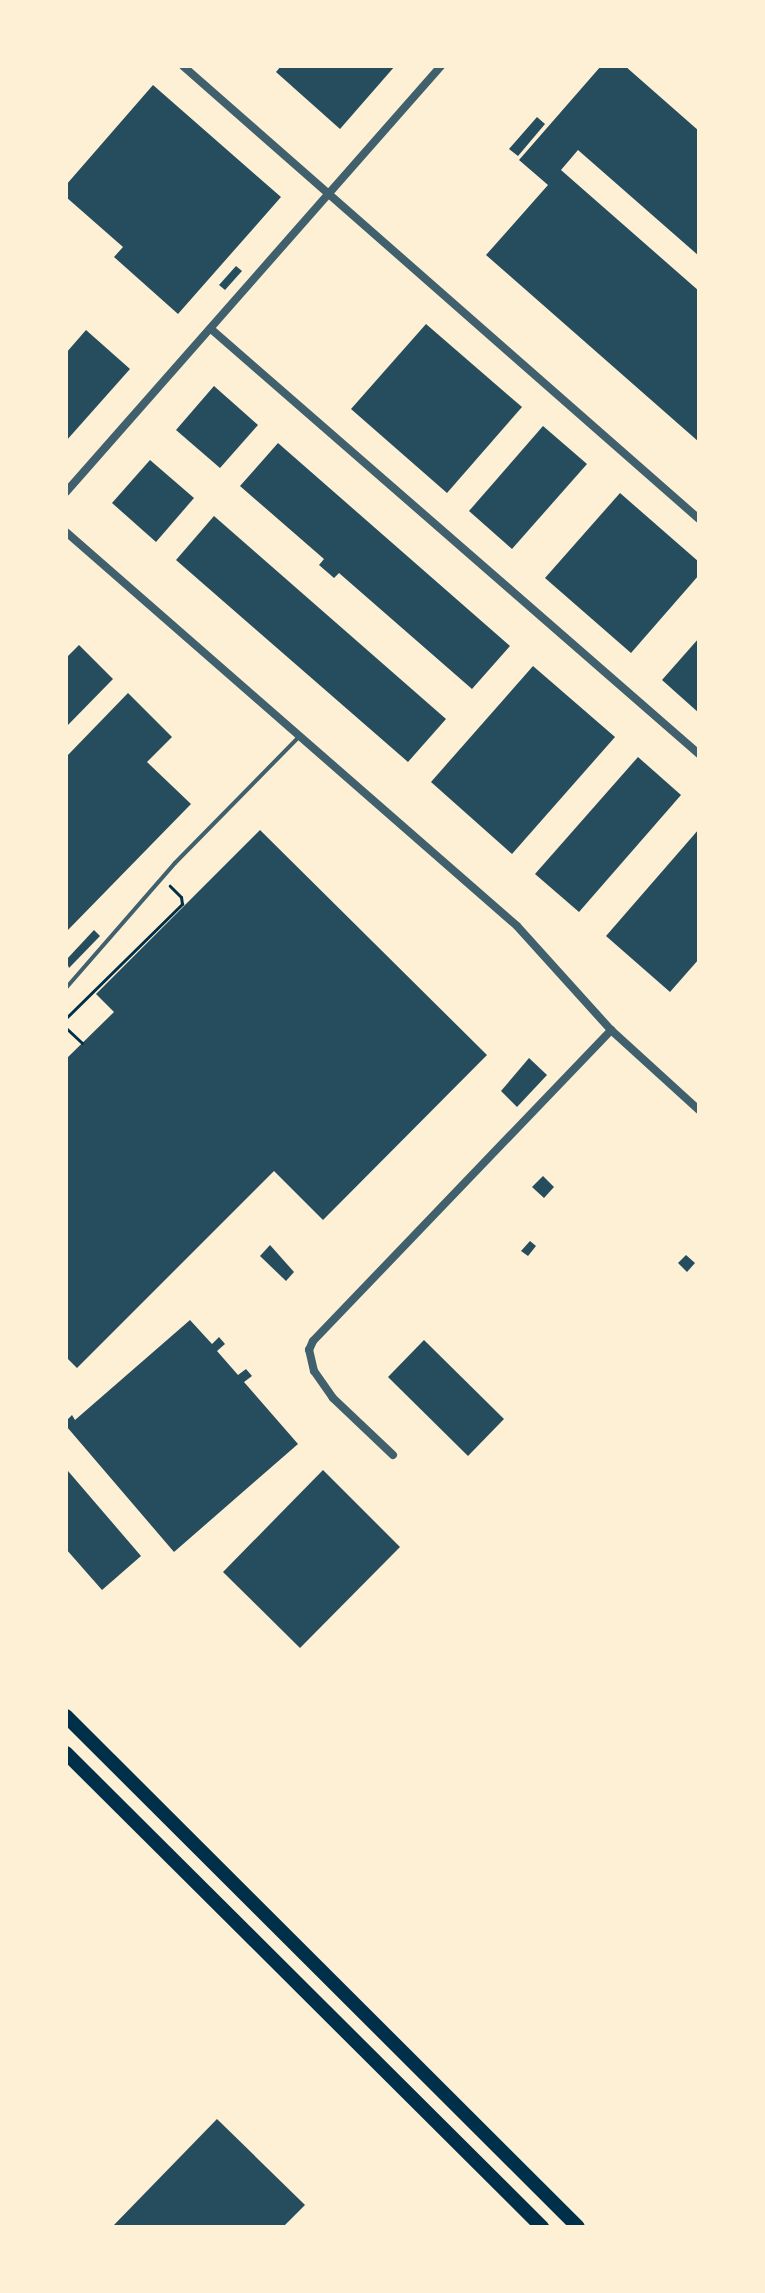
<!DOCTYPE html>
<html>
<head>
<meta charset="utf-8">
<style>
  body { margin:0 }
  #map { position:relative; width:765px; height:2293px; overflow:hidden; background:#fdf0d5; font-family:"Fira Sans",sans-serif }
  div>[style] { position:absolute }
  .building>* { inset:0; background:#264d5e }
  .path>* { height:3px; margin:-1.5px; padding:0 1.5px; transform-origin:1.5px; border-radius:1.5px; background:#003049 }
  .service>* { height:4px; margin:-2px; padding:0 2px; transform-origin:2px; border-radius:2px; background:#3f606c }
  .minor>* { height:8px; margin:-4px; padding:0 4px; transform-origin:4px; border-radius:4px; background:#3f606c }
  .motorway>* { height:14px; margin:-7px; padding:0 7px; transform-origin:7px; border-radius:7px; background:#003049 }
  span { translate:-50% -50%; white-space:nowrap; text-align:center; line-height:1.15; -webkit-text-stroke:7px #fdf0d5; paint-order:stroke }
  .frame { position:absolute; inset:0; border:68px solid #fdf0d5; pointer-events:none }
</style>
</head>
<body>
<div id="map">
  <div class="building">
    <i style="clip-path:polygon(281px 66px,395px 66px,340px 129px,276px 72px)"></i>
    <i style="clip-path:polygon(601px 66px,625px 66px,699px 131px,699px 256px,578px 150px,561px 170px,699px 291px,699px 442px,486px 255px,548px 185px,519px 160px)"></i>
    <i style="clip-path:polygon(153px 85px,281px 197px,178px 314px,114px 257px,123px 247px,66px 197px,66px 185px)"></i>
    <i style="clip-path:polygon(537px 117px,545px 124px,518px 156px,509px 149px)"></i>
    <i style="clip-path:polygon(236px 266px,242px 271px,225px 290px,219px 285px)"></i>
    <i style="clip-path:polygon(426px 324px,522px 407px,447px 493px,351px 409px)"></i>
    <i style="clip-path:polygon(86px 330px,130px 369px,66px 441px,66px 353px)"></i>
    <i style="clip-path:polygon(214px 386px,258px 425px,220px 468px,176px 430px)"></i>
    <i style="clip-path:polygon(543px 426px,587px 464px,512px 549px,469px 511px)"></i>
    <i style="clip-path:polygon(278px 443px,510px 646px,472px 689px,339px 573px,334px 578px,319px 565px,324px 559px,240px 486px)"></i>
    <i style="clip-path:polygon(150px 460px,194px 498px,156px 542px,112px 503px)"></i>
    <i style="clip-path:polygon(620px 493px,699px 562px,699px 575px,631px 653px,545px 578px)"></i>
    <i style="clip-path:polygon(214px 516px,446px 719px,408px 762px,176px 560px)"></i>
    <i style="clip-path:polygon(699px 638px,699px 713px,662px 680px)"></i>
    <i style="clip-path:polygon(79px 645px,113px 679px,66px 727px,66px 658px)"></i>
    <i style="clip-path:polygon(533px 666px,615px 737px,512px 854px,431px 782px)"></i>
    <i style="clip-path:polygon(128px 693px,172px 737px,147px 762px,191px 804px,66px 932px,66px 757px)"></i>
    <i style="clip-path:polygon(638px 757px,681px 795px,579px 912px,535px 874px)"></i>
    <i style="clip-path:polygon(699px 829px,699px 959px,670px 992px,606px 936px)"></i>
    <i style="clip-path:polygon(260px 830px,487px 1055px,323px 1220px,274px 1171px,77px 1368px,66px 1357px,66px 1059px,114px 1012px,96px 994px)"></i>
    <i style="clip-path:polygon(94px 930px,100px 936px,69px 968px,66px 960px)"></i>
    <i style="clip-path:polygon(529px 1058px,547px 1075px,517px 1107px,501px 1091px)"></i>
    <i style="clip-path:polygon(543px 1176px,554px 1187px,544px 1198px,532px 1187px)"></i>
    <i style="clip-path:polygon(530px 1241px,536px 1246px,528px 1256px,521px 1251px)"></i>
    <i style="clip-path:polygon(270px 1245px,294px 1272px,286px 1281px,260px 1256px)"></i>
    <i style="clip-path:polygon(686px 1255px,695px 1263px,687px 1272px,678px 1263px)"></i>
    <i style="clip-path:polygon(190px 1320px,212px 1344px,219px 1337px,225px 1344px,217px 1351px,238px 1375px,246px 1369px,252px 1376px,244px 1382px,298px 1444px,174px 1552px,67px 1427px,66px 1421px,72px 1415px,75px 1420px)"></i>
    <i style="clip-path:polygon(424px 1340px,504px 1419px,468px 1456px,388px 1377px)"></i>
    <i style="clip-path:polygon(323px 1470px,400px 1547px,300px 1648px,223px 1572px)"></i>
    <i style="clip-path:polygon(68px 1471px,141px 1556px,102px 1590px,66px 1549px)"></i>
    <i style="clip-path:polygon(217px 2119px,305px 2205px,283px 2227px,112px 2227px)"></i>
  </div>
  <div class="path">
    <i style="left:66px;top:1018px;width:163px;rotate:-44.5deg"></i>
    <i style="left:182px;top:904px;width:7px;rotate:-98deg"></i>
    <i style="left:181px;top:897px;width:16px;rotate:-135deg"></i>
    <i style="left:66px;top:1028px;width:22px;rotate:43deg"></i>
  </div>
  <div class="service">
    <i style="left:66px;top:988px;width:166px;rotate:-48.9deg"></i>
    <i style="left:175px;top:863px;width:177px;rotate:-45.5deg"></i>
  </div>
  <div class="minor">
    <i style="left:183px;top:66px;width:687px;rotate:41.28deg"></i>
    <i style="left:211px;top:329px;width:647px;rotate:41.05deg"></i>
    <i style="left:66px;top:492px;width:568px;rotate:-48.64deg"></i>
    <i style="left:66px;top:532px;width:599px;rotate:41.14deg"></i>
    <i style="left:517px;top:926px;width:140px;rotate:47.9deg"></i>
    <i style="left:611px;top:1030px;width:119px;rotate:42.3deg"></i>
    <i style="left:393px;top:1455px;width:83px;rotate:-136.5deg"></i>
    <i style="left:333px;top:1398px;width:33px;rotate:-125deg"></i>
    <i style="left:314px;top:1371px;width:22px;rotate:-103deg"></i>
    <i style="left:309px;top:1350px;width:10px;rotate:-66deg"></i>
    <i style="left:313px;top:1341px;width:431px;rotate:-46.2deg"></i>
  </div>
  <div class="motorway">
    <i style="left:66px;top:1716px;width:723px;rotate:44.94deg"></i>
    <i style="left:66px;top:1753px;width:672px;rotate:44.88deg"></i>
  </div>
  <div class="frame"></div>
</div>
</body>
</html>
